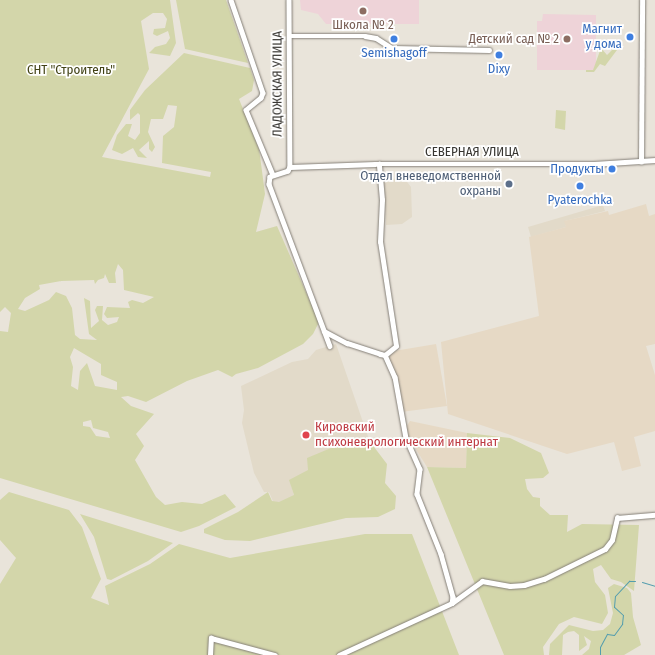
<!DOCTYPE html>
<html>
<head>
<meta charset="utf-8">
<style>
  body { margin:0 }
  #map { position:relative; width:655px; height:655px; overflow:hidden; background:#e9e4da; font-family:"Fira Sans Condensed",sans-serif }
  div>[style] { position:absolute }
  .built>* { inset:0; background:#e2dac9 }
  .industrial>* { inset:0; background:#e6d9c5 }
  .education>* { inset:0; background:#eed3d8 }
  .green>* { inset:0; background:#d3d6aa }
  .stream>* { height:1px; margin:-0.5px; padding:0 0.5px; transform-origin:0.5px; border-radius:0.5px; background:#539dae }
  .roads { filter:drop-shadow(0 0 1px #847f77) drop-shadow(0 0 1px #847f77) }
  .minor>* { height:4.5px; margin:-2.25px; padding:0 2.25px; transform-origin:2.25px; border-radius:2.25px; background:#fff }
  .dots>* { width:11px; height:11px; translate:-50% -50%; box-sizing:border-box; border:2px solid #fff; border-radius:50% }
  span { translate:-50% -50%; white-space:nowrap; text-align:center; line-height:1.15; -webkit-text-stroke:3.5px #fff; paint-order:stroke }
  .education-label { font-size:13px; color:#785e54 }
  .right { translate:-100% -50%; text-align:right }
  .shop-label { font-size:13px; color:#366cbe }
  .park-label { font-size:13px; color:#414215 }
  .street-label { font-size:13px; color:#373531 }
  .service-label { font-size:13px; color:#4e5e75 }
  .health-label { font-size:13px; color:#be3a42 }
  .left { translate:0 -50%; text-align:left }
</style>
</head>
<body>
<div id="map">
  <div class="built">
    <i style="clip-path:polygon(404px 178px,411px 187px,412px 217px,402px 224px,386px 225px,384px 182px,389px 182px,389px 179px)"></i>
    <i style="clip-path:polygon(603px 205px,605px 211px,565px 221px,566px 227px,531px 237px,528px 227px)"></i>
    <i style="clip-path:polygon(336px 344px,373px 451px,291px 485px,295px 499px,275px 506px,269px 492px,264px 492px,254px 473px,242px 423px,244px 410px,241px 386px,292px 362px,308px 359px,316px 350px)"></i>
  </div>
  <div class="industrial">
    <i style="clip-path:polygon(646px 204px,649px 216px,655px 214px,655px 344px,646px 346px,655px 375px,655px 431px,634px 437px,641px 466px,622px 471px,614px 442px,567px 454px,448px 414px,441px 342px,539px 316px,529px 237px,566px 227px,564px 221px,608px 211px,609px 215px)"></i>
    <i style="clip-path:polygon(436px 344px,447px 406px,401px 412px,388px 352px)"></i>
    <i style="clip-path:polygon(410px 421px,467px 433px,466px 468px,427px 467px,404px 430px)"></i>
  </div>
  <div class="education">
    <i style="clip-path:polygon(300px 0,419px 0,419px 24px,326px 24px,318px 14px,301px 10px)"></i>
    <i style="clip-path:polygon(543px 14px,596px 15px,596px 64px,593px 70px,537px 70px,537px 21px,542px 21px)"></i>
  </div>
  <div class="green">
    <i style="clip-path:polygon(evenodd,0 0,170px 0,176px 43px,170px 56px,149px 53px,155px 47px,166px 44px,170px 38px,168px 31px,157px 36px,153px 34px,154px 29px,165px 28px,167px 19px,163px 13px,153px 13px,141px 21px,149px 69px,102px 157px,210px 177px,211px 172px,162px 163px,163px 136px,174px 127px,177px 106px,168px 105px,163px 119px,151px 119px,148px 132px,155px 147px,152px 152px,149px 149px,149px 141px,139px 150px,147px 158px,138px 157px,133px 148px,122px 154px,112px 150px,117px 135px,126px 124px,132px 124px,128px 136px,135px 140px,140px 133px,140px 115px,138px 113px,130px 120px,130px 110px,145px 90px,184px 53px,250px 68px,254px 80px,252px 91px,239px 99px,259px 149px,262px 171px,265px 194px,256px 232px,277px 226px,319px 322px,313px 334px,303px 344px,258px 368px,236px 374px,232px 377px,218px 370px,187px 381px,146px 402px,128px 396px,121px 397px,131px 406px,154px 414px,136px 434px,144px 446px,135px 460px,156px 497px,165px 505px,182px 502px,202px 504px,225px 494px,236px 507px,199px 526px,181px 532px,0 478px,0 331px,8px 332px,11px 313px,5px 307px,0 312px,0 0,118px 264px,123px 270px,124px 290px,154px 297px,143px 303px,132px 300px,128px 302px,130px 308px,107px 307px,104px 314px,107px 318px,119px 317px,117px 322px,108px 325px,102px 320px,103px 306px,97px 306px,95px 310px,99px 321px,91px 328px,90px 301px,84px 298px,89px 334px,97px 340px,80px 339px,75px 335px,72px 308px,66px 296px,56px 292px,49px 300px,25px 311px,18px 309px,25px 298px,40px 289px,39px 285px,61px 281px,94px 280px,95px 284px,98px 280px,104px 278px,105px 274px,109px 283px,116px 283px,115px 273px,118px 264px,0 0,74px 348px,101px 364px,101px 375px,117px 382px,117px 390px,95px 386px,87px 363px,80px 371px,78px 390px,71px 386px,73px 367px,70px 357px,74px 348px,0 0,91px 420px,93px 428px,108px 432px,110px 438px,96px 436px,90px 427px,83px 426px,83px 422px,91px 420px)"></i>
    <i style="clip-path:polygon(176px 0,226px 0,248px 63px,185px 49px)"></i>
    <i style="clip-path:polygon(601px 48px,607px 55px,613px 49px,617px 50px,605px 66px,600px 64px,594px 72px,586px 72px,586px 70px,593px 70px)"></i>
    <i style="clip-path:polygon(556px 110px,566px 111px,565px 130px,555px 128px)"></i>
    <i style="clip-path:polygon(467px 433px,510px 438px,541px 453px,549px 473px,543px 478px,525px 479px,527px 489px,533px 497px,540px 498px,540px 506px,550px 515px,568px 515px,567px 532px,582px 524px,639px 525px,634px 591px,621px 582px,611px 579px,601px 565px,593px 569px,595px 582px,605px 595px,608px 613px,602px 624px,574px 617px,559px 624px,543px 647px,544px 655px,504px 655px,427px 467px,466px 468px)"></i>
    <i style="clip-path:polygon(355px 438px,371px 443px,387px 464px,385px 483px,396px 496px,395px 509px,378px 517px,346px 518px,250px 541px,225px 540px,204px 533px,204px 529px,238px 512px,268px 492px,272px 501px,279px 502px,294px 495px,289px 480px,308px 470px,307px 458px)"></i>
    <i style="clip-path:polygon(9px 492px,69px 510px,82px 527px,101px 579px,91px 598px,109px 605px,105px 586px,150px 564px,179px 544px,230px 558px,365px 534px,412px 534px,459px 655px,0 655px,0 584px,16px 558px,0 540px,0 500px)"></i>
    <i style="clip-path:polygon(80px 514px,173px 543px,148px 561px,111px 580px,107px 579px,94px 537px)"></i>
    <i style="clip-path:polygon(614px 584px,627px 588px,631px 593px,633px 617px,641px 645px,624px 655px,582px 655px,589px 649px,591px 641px,584px 636px,587px 645px,579px 651px,579px 635px,574px 631px,568px 632px,563px 635px,562px 655px,549px 655px,550px 644px,569px 625px,593px 631px,603px 630px,610px 624px,613px 613px,608px 588px)"></i>
  </div>
  <div class="stream">
    <i style="left:642px;top:582px;width:14px;rotate:17deg"></i>
    <i style="left:600px;top:655px;width:8px;rotate:-90deg"></i>
    <i style="left:600px;top:647px;width:15px;rotate:-62deg"></i>
    <i style="left:607px;top:634px;width:7px;rotate:8deg"></i>
    <i style="left:614px;top:635px;width:14px;rotate:-54deg"></i>
    <i style="left:622px;top:624px;width:9px;rotate:-84deg"></i>
    <i style="left:623px;top:615px;width:12px;rotate:-138deg"></i>
    <i style="left:614px;top:607px;width:11px;rotate:-85deg"></i>
    <i style="left:615px;top:596px;width:21px;rotate:-47deg"></i>
    <i style="left:629px;top:581px;width:6px"></i>
  </div>
  <div class="roads">
    <div class="minor">
      <i style="left:231px;top:0;width:98px;rotate:71deg"></i>
      <i style="left:263px;top:93px;width:5px;rotate:112deg"></i>
      <i style="left:261px;top:98px;width:19px;rotate:141deg"></i>
      <i style="left:246px;top:110px;width:70px;rotate:67.4deg"></i>
      <i style="left:289px;top:0;width:167px;rotate:89.7deg"></i>
      <i style="left:289px;top:36px;width:76px"></i>
      <i style="left:365px;top:36px;width:11px;rotate:10deg"></i>
      <i style="left:376px;top:38px;width:19px;rotate:32deg"></i>
      <i style="left:392px;top:48px;width:97px;rotate:1.2deg"></i>
      <i style="left:641px;top:162px;width:162px;rotate:-89.6deg"></i>
      <i style="left:290px;top:167px;width:85px;rotate:-2deg"></i>
      <i style="left:375px;top:164px;width:219px"></i>
      <i style="left:594px;top:164px;width:61px;rotate:-3.8deg"></i>
      <i style="left:290px;top:167px;width:4px;rotate:117deg"></i>
      <i style="left:288px;top:171px;width:19px;rotate:162deg"></i>
      <i style="left:270px;top:177px;width:7px;rotate:98deg"></i>
      <i style="left:269px;top:184px;width:173px;rotate:69.4deg"></i>
      <i style="left:324px;top:331px;width:26px;rotate:28deg"></i>
      <i style="left:347px;top:343px;width:35px;rotate:18deg"></i>
      <i style="left:380px;top:354px;width:5px;rotate:11deg"></i>
      <i style="left:385px;top:355px;width:14px;rotate:-39deg"></i>
      <i style="left:396px;top:346px;width:105px;rotate:-98.7deg"></i>
      <i style="left:380px;top:242px;width:42px;rotate:-87.3deg"></i>
      <i style="left:382px;top:200px;width:36px;rotate:-95deg"></i>
      <i style="left:385px;top:355px;width:24px;rotate:66deg"></i>
      <i style="left:395px;top:377px;width:62px;rotate:79.8deg"></i>
      <i style="left:406px;top:438px;width:34px;rotate:66deg"></i>
      <i style="left:420px;top:469px;width:25px;rotate:97deg"></i>
      <i style="left:417px;top:494px;width:65px;rotate:68.2deg"></i>
      <i style="left:441px;top:554px;width:45px;rotate:74.4deg"></i>
      <i style="left:453px;top:597px;width:6px;rotate:99deg"></i>
      <i style="left:210px;top:655px;width:17px;rotate:-87deg"></i>
      <i style="left:211px;top:638px;width:66px;rotate:14.9deg"></i>
      <i style="left:339px;top:655px;width:124px;rotate:-24.7deg"></i>
      <i style="left:452px;top:603px;width:37px;rotate:-36deg"></i>
      <i style="left:482px;top:581px;width:28px;rotate:10deg"></i>
      <i style="left:510px;top:586px;width:14px;rotate:-4deg"></i>
      <i style="left:524px;top:585px;width:21px;rotate:-17deg"></i>
      <i style="left:544px;top:579px;width:68px;rotate:-26.2deg"></i>
      <i style="left:605px;top:549px;width:11px;rotate:-52deg"></i>
      <i style="left:612px;top:540px;width:23px;rotate:-77deg"></i>
      <i style="left:617px;top:518px;width:38px;rotate:-5deg"></i>
    </div>
  </div>
  <div class="dots">
    <i style="left:363px;top:11px;background:#8d6e63"></i>
    <i style="left:630px;top:37px;background:#3f7fe0"></i>
    <i style="left:394px;top:39px;background:#3f7fe0"></i>
    <i style="left:567px;top:39px;background:#8d6e63"></i>
    <i style="left:499px;top:55px;background:#3f7fe0"></i>
    <i style="left:612px;top:169px;background:#3f7fe0"></i>
    <i style="left:509px;top:184px;background:#5c6f8a"></i>
    <i style="left:580px;top:186px;background:#3f7fe0"></i>
    <i style="left:306px;top:435px;background:#e0444e"></i>
  </div>
  <div class="education-label">
    <span style="left:363px;top:25px">Школа № 2</span>
    <span class="right" style="left:559px;top:39px">Детский сад № 2</span>
  </div>
  <div class="shop-label">
    <span class="right" style="left:622px;top:37px">Магнит<br>у дома</span>
    <span style="left:394px;top:53px">Semishagoff</span>
    <span style="left:499px;top:69px">Dixy</span>
    <span class="right" style="left:604px;top:169px">Продукты</span>
    <span style="left:580px;top:200px">Pyaterochka</span>
  </div>
  <div class="park-label">
    <span style="left:71px;top:70px">СНТ "Строитель"</span>
  </div>
  <div class="street-label">
    <span style="left:278px;top:84px;rotate:-90deg">ЛАДОЖСКАЯ УЛИЦА</span>
    <span style="left:472px;top:152px">СЕВЕРНАЯ УЛИЦА</span>
  </div>
  <div class="service-label">
    <span class="right" style="left:501px;top:184px">Отдел вневедомственной<br>охраны</span>
  </div>
  <div class="health-label">
    <span class="left" style="left:315px;top:435px">Кировский<br>психоневрологический интернат</span>
  </div>
</div>
</body>
</html>
